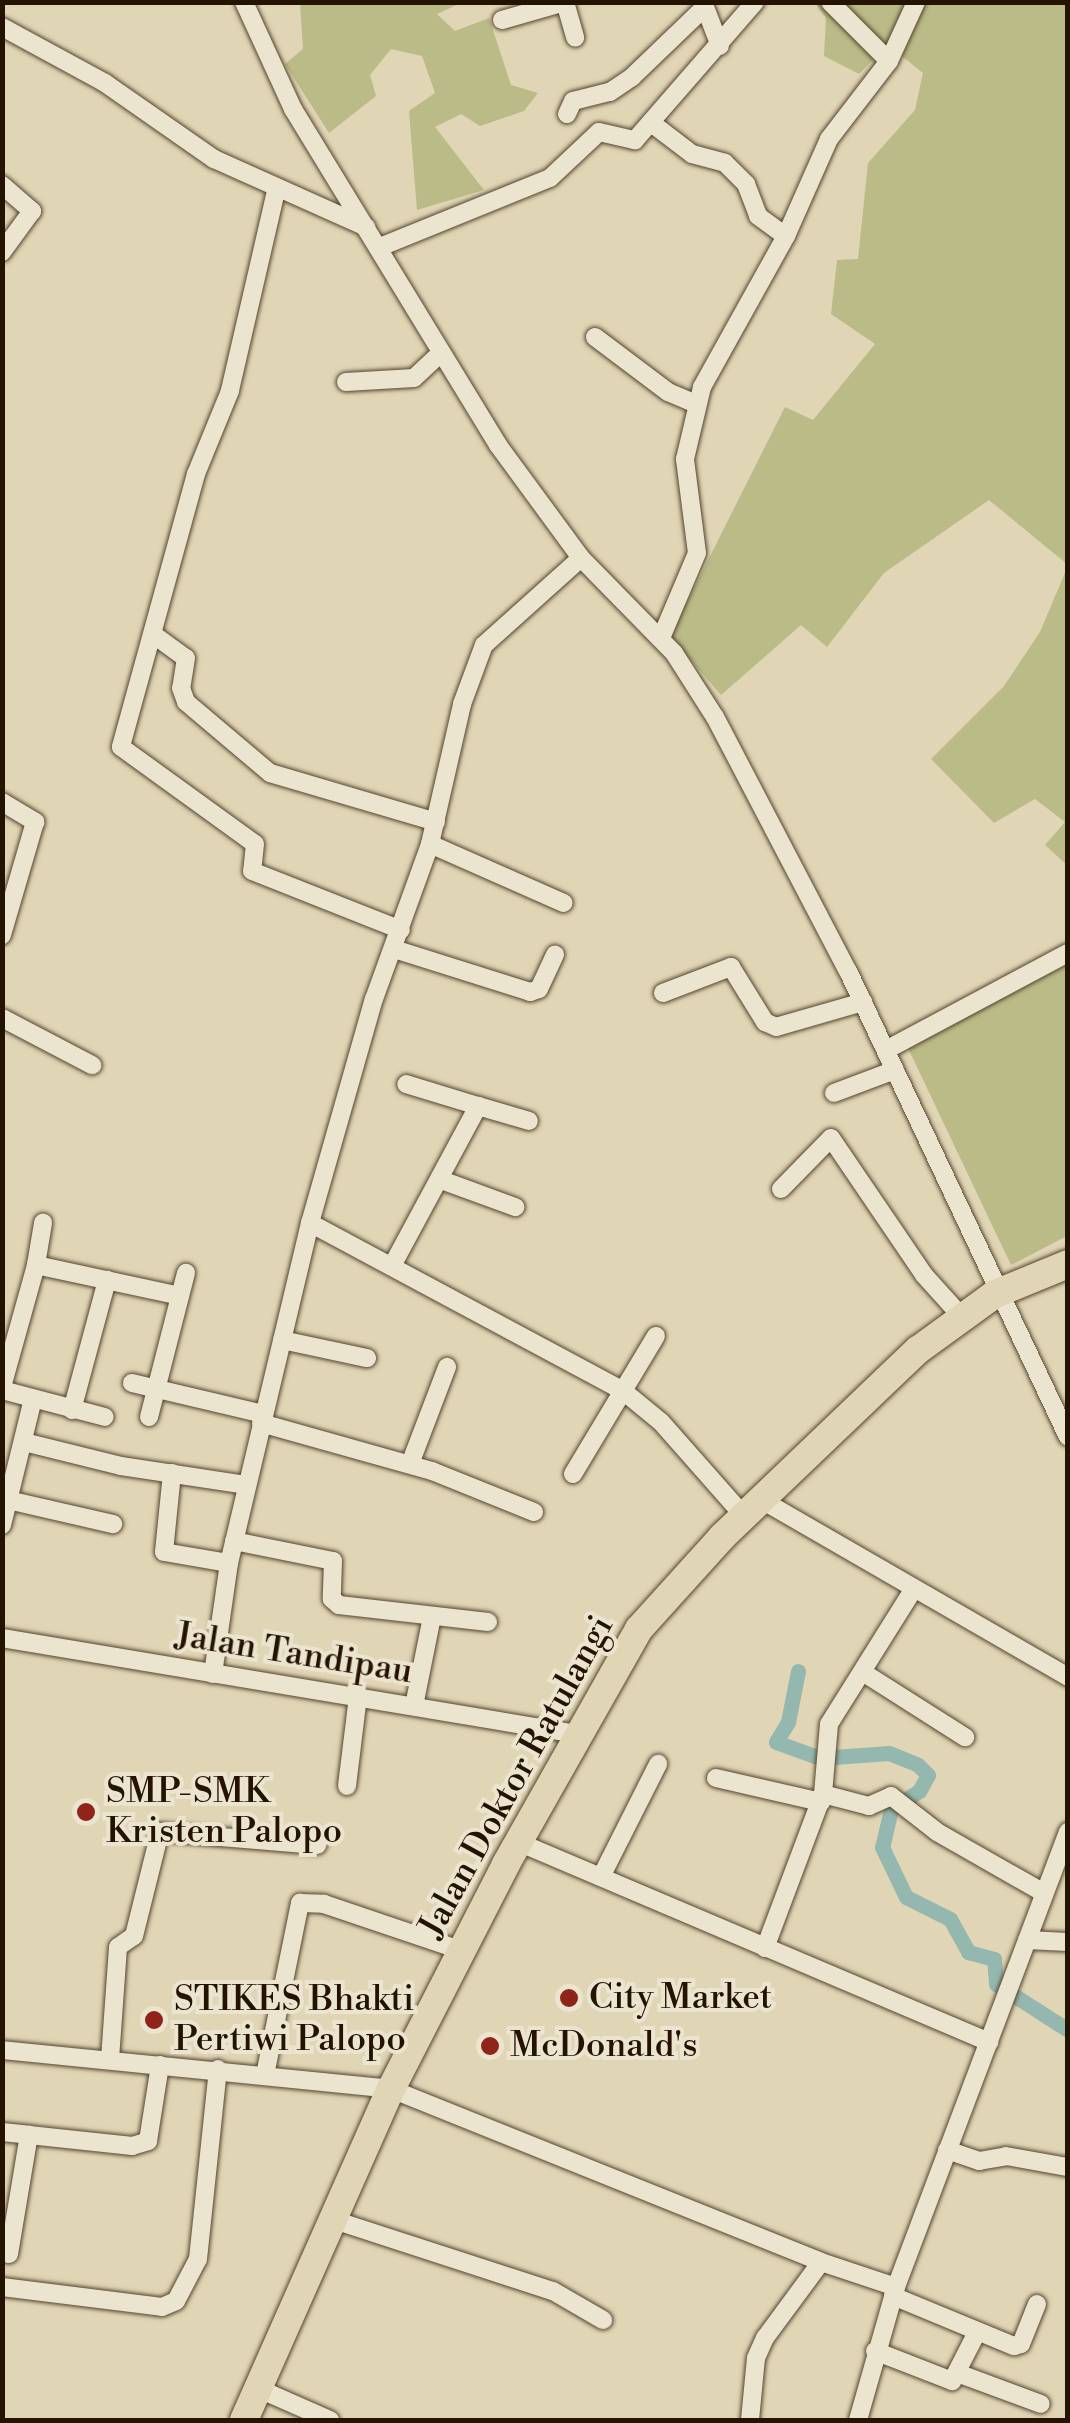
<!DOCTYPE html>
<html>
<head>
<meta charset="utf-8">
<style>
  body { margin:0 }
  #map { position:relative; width:1070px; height:2423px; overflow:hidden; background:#e0d5b4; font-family:"Libre Bodoni",serif }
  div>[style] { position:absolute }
  .green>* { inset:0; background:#babb87 }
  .canal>* { height:15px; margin:-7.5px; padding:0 7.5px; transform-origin:7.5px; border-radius:7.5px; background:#94b8af }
  .roads { filter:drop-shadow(0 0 2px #54442e) drop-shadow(0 0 2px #54442e) }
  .minor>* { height:18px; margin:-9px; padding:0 9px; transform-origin:9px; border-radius:9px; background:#ebe4ce }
  .highway>* { height:28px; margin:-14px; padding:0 14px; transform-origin:14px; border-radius:14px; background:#e0d5b4 }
  .dots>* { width:28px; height:28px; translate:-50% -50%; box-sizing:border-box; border:5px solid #ebe4ce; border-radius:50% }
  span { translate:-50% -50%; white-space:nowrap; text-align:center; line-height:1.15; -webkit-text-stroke:8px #ebe4ce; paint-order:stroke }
  .street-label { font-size:35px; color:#251302 }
  .poi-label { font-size:35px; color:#251302 }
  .left { translate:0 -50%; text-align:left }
  .frame { position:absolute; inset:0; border:5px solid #251302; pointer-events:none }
</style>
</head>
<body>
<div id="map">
  <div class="green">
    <i style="clip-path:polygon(300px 3px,461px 3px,437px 14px,455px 31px,489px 18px,511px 85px,538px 93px,524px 111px,480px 126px,461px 114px,435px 127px,484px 190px,417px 210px,409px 111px,435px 93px,422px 56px,391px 49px,370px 75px,376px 96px,329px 133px,285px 64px,303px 49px)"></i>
    <i style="clip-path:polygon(815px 3px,1067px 3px,1067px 564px,989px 500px,884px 573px,827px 647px,801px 625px,721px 695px,670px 636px,785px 407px,813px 420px,875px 344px,831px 314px,837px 260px,858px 259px,868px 163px,915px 110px,923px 73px,888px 45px,859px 74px,824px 56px,826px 18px)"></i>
    <i style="clip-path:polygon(1067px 568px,1068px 865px,1067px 865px,1045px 845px,1065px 822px,1035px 799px,994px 823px,931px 759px,1004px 686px,1040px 632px)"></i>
    <i style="clip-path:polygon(1067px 965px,1067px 1236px,1011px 1265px,907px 1046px)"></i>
  </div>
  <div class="canal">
    <i style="left:798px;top:1671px;width:52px;rotate:101.1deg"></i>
    <i style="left:788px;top:1722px;width:23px;rotate:121deg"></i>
    <i style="left:776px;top:1742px;width:47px;rotate:20deg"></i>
    <i style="left:820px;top:1758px;width:69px;rotate:-4.1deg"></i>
    <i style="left:889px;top:1753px;width:31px;rotate:22deg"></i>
    <i style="left:918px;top:1765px;width:14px;rotate:45deg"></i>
    <i style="left:928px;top:1775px;width:18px;rotate:119deg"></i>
    <i style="left:919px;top:1791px;width:33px;rotate:147deg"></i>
    <i style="left:891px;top:1809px;width:39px;rotate:103deg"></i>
    <i style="left:882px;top:1847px;width:55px;rotate:64.4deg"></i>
    <i style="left:906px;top:1897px;width:49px;rotate:26.6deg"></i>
    <i style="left:950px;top:1919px;width:38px;rotate:61deg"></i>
    <i style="left:968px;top:1952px;width:27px;rotate:15deg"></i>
    <i style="left:994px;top:1959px;width:25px;rotate:85deg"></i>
    <i style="left:996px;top:1984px;width:85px;rotate:32.6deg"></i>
  </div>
  <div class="roads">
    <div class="minor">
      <i style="left:244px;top:2px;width:118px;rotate:65.4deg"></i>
      <i style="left:293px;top:109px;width:394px;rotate:58.6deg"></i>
      <i style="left:498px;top:445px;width:140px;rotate:53.7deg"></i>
      <i style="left:581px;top:558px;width:133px;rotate:45.6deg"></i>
      <i style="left:674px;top:653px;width:76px;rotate:57.4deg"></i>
      <i style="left:715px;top:717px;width:287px;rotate:62.4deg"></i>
      <i style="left:848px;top:971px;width:515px;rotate:64.73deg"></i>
      <i style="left:565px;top:2px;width:37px;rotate:74deg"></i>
      <i style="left:703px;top:2px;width:47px;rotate:68.9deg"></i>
      <i style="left:830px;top:2px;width:83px;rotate:45deg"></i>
      <i style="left:502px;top:20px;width:66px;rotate:-15.9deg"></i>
      <i style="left:2px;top:27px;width:117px;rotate:28.5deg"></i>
      <i style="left:105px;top:83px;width:133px;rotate:34.9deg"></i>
      <i style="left:214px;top:159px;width:167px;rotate:24.1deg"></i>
      <i style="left:567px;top:114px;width:14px;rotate:-65deg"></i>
      <i style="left:573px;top:101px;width:38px;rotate:-14deg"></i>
      <i style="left:610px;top:92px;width:27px;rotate:-34deg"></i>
      <i style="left:632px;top:77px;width:101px;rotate:-43.8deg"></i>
      <i style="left:654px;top:125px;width:48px;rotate:37.3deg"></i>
      <i style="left:692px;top:154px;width:34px;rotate:15deg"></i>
      <i style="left:725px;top:163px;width:30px;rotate:45deg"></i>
      <i style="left:746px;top:184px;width:34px;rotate:69deg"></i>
      <i style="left:758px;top:216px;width:34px;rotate:36deg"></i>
      <i style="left:2px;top:185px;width:40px;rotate:41deg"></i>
      <i style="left:32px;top:211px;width:51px;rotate:126.2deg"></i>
      <i style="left:276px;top:191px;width:205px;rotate:103deg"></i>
      <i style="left:230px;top:391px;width:90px;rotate:112.3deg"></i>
      <i style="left:196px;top:474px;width:283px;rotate:105.4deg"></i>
      <i style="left:121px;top:747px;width:165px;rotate:35.9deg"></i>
      <i style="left:255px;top:844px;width:27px;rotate:96deg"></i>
      <i style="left:252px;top:871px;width:160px;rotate:21.6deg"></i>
      <i style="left:380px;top:247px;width:183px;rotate:-22.1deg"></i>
      <i style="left:550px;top:178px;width:67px;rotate:-43.2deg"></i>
      <i style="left:599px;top:132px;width:37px;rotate:13deg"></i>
      <i style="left:635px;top:140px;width:183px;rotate:-49deg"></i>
      <i style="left:595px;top:337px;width:91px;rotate:37deg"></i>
      <i style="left:668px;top:392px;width:30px;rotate:23deg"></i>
      <i style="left:346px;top:382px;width:68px;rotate:-3.4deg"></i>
      <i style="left:414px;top:378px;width:35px;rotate:-43deg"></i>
      <i style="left:154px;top:635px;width:39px;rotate:36deg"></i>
      <i style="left:186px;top:658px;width:30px;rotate:99deg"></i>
      <i style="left:181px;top:688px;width:15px;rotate:70deg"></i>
      <i style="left:186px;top:702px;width:110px;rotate:40.2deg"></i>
      <i style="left:270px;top:773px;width:173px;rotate:16.4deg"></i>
      <i style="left:661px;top:638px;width:92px;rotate:-67deg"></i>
      <i style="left:697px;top:553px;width:95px;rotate:-97.3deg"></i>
      <i style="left:685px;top:459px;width:74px;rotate:-76.7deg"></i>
      <i style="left:702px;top:387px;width:173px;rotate:-60.9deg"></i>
      <i style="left:786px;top:236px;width:106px;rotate:-66.1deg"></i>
      <i style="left:829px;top:139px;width:98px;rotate:-52.4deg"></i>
      <i style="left:889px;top:61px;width:65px;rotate:-65.4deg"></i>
      <i style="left:2px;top:802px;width:39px;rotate:31deg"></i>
      <i style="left:35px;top:822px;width:118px;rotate:106.3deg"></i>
      <i style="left:430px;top:844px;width:146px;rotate:23.8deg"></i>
      <i style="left:394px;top:949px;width:143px;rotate:17.5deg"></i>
      <i style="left:530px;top:992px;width:9px;rotate:-18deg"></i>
      <i style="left:539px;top:989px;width:38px;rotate:-65deg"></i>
      <i style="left:663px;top:993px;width:73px;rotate:-20.9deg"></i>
      <i style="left:731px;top:967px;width:65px;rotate:58.3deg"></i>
      <i style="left:765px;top:1022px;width:12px;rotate:24deg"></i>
      <i style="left:776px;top:1027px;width:91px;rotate:-16deg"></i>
      <i style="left:2px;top:1018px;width:102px;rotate:27.6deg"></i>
      <i style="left:886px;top:1050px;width:206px;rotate:-28.1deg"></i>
      <i style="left:834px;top:1093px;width:65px;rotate:-20.7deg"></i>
      <i style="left:478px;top:1106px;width:53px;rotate:16.4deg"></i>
      <i style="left:444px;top:1181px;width:76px;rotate:20.1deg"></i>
      <i style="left:781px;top:1189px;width:71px;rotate:-45.6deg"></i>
      <i style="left:831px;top:1138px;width:166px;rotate:55.8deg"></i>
      <i style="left:924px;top:1275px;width:57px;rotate:47.9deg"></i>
      <i style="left:310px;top:1223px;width:354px;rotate:28.2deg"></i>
      <i style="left:622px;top:1390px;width:50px;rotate:39.4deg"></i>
      <i style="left:661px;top:1422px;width:124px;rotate:48.6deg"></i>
      <i style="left:36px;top:1265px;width:43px;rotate:-80.5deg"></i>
      <i style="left:392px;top:1266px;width:182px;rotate:-61.7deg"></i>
      <i style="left:478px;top:1106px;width:75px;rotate:-163deg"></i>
      <i style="left:282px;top:1340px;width:87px;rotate:12deg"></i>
      <i style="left:132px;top:1383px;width:135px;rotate:13.3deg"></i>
      <i style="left:2px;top:1387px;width:127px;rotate:-74.4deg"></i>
      <i style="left:36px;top:1265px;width:147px;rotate:12.1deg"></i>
      <i style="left:2px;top:1390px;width:106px;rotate:14.7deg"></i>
      <i style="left:72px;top:1410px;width:135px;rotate:-74.9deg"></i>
      <i style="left:149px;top:1417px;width:149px;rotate:-75.6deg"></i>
      <i style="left:261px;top:1423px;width:178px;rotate:15.7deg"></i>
      <i style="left:432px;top:1471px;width:110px;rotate:21.9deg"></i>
      <i style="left:24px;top:1442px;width:100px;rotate:13.9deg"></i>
      <i style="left:121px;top:1466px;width:126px;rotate:8.6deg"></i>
      <i style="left:410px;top:1464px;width:104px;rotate:-69.1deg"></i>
      <i style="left:172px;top:1473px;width:79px;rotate:95.8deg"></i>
      <i style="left:164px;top:1552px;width:66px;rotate:9.6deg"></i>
      <i style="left:573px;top:1474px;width:161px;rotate:-59deg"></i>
      <i style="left:760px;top:1499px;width:356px;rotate:30deg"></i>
      <i style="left:8px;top:1500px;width:108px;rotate:12.9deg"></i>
      <i style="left:2px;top:1525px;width:130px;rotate:-76.2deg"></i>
      <i style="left:234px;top:1541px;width:101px;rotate:11.4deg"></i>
      <i style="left:333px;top:1561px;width:38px;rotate:92deg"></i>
      <i style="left:332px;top:1599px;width:9px;rotate:41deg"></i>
      <i style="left:339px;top:1605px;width:150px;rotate:6.5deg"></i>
      <i style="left:2px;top:1638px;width:582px;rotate:9.49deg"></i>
      <i style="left:864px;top:1673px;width:120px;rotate:32.4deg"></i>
      <i style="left:213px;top:1674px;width:112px;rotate:-81.8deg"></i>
      <i style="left:229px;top:1563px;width:350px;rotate:-76.6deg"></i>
      <i style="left:310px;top:1223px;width:233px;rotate:-74.1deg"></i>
      <i style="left:374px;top:999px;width:165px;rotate:-70.1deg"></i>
      <i style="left:430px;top:844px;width:144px;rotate:-77.1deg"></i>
      <i style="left:462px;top:704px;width:63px;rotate:-69.6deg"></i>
      <i style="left:484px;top:645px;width:130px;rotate:-41.9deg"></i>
      <i style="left:414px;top:1706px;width:91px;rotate:-78.6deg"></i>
      <i style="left:716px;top:1778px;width:108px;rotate:12.9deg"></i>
      <i style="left:347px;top:1786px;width:90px;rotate:-83deg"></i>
      <i style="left:823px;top:1794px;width:48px;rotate:14.6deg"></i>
      <i style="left:869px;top:1806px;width:24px;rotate:-24deg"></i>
      <i style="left:891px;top:1796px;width:58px;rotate:38deg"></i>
      <i style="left:937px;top:1832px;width:123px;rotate:29.7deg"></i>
      <i style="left:518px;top:1842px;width:512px;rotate:23.01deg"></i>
      <i style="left:601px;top:1877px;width:127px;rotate:-63.2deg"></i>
      <i style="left:1027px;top:1940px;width:41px;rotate:2.8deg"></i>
      <i style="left:765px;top:1948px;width:165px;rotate:-69.4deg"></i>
      <i style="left:823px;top:1794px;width:70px;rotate:-85.1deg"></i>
      <i style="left:829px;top:1724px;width:158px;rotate:-57.9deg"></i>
      <i style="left:2px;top:2050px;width:391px;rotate:5.7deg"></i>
      <i style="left:391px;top:2089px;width:463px;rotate:21.9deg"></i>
      <i style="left:110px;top:2059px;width:112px;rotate:-85.9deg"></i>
      <i style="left:118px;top:1947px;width:19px;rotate:-35deg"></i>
      <i style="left:134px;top:1936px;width:107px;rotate:-76deg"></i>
      <i style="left:160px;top:1832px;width:158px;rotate:4.7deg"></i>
      <i style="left:265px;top:2075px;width:176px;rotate:-78.5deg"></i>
      <i style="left:300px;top:1903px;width:24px;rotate:2deg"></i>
      <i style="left:324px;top:1904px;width:147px;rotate:18.7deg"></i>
      <i style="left:2px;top:2132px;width:27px;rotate:6deg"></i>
      <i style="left:947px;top:2150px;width:34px;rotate:19deg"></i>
      <i style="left:979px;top:2161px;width:27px;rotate:-10deg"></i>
      <i style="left:1006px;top:2156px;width:63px;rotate:10.1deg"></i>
      <i style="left:334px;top:2220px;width:230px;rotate:18deg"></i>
      <i style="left:553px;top:2291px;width:58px;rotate:30.1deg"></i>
      <i style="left:9px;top:2254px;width:121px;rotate:-80.5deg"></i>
      <i style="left:29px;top:2135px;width:104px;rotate:6.1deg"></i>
      <i style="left:132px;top:2146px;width:17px;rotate:-17deg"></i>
      <i style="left:148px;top:2141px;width:77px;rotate:-81deg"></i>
      <i style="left:2px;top:2287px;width:161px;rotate:7.1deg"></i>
      <i style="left:162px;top:2307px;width:15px;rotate:-23deg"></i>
      <i style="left:176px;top:2301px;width:47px;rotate:-62.4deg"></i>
      <i style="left:198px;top:2259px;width:191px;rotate:-84deg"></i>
      <i style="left:893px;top:2296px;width:131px;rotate:22.5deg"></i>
      <i style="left:1014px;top:2346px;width:7px;rotate:-16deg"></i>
      <i style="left:1021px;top:2344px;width:43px;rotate:-68.2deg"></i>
      <i style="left:875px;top:2351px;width:83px;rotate:21.3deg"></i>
      <i style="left:952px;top:2381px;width:53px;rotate:-62.9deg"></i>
      <i style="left:960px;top:2374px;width:86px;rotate:20.3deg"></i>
      <i style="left:257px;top:2388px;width:80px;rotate:23.7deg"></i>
      <i style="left:750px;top:2420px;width:62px;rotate:-84.5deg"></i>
      <i style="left:756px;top:2358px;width:22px;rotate:-66deg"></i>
      <i style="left:765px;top:2338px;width:94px;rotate:-53.6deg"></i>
      <i style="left:821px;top:2262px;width:79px;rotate:18.4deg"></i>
      <i style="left:858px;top:2420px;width:138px;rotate:-74.1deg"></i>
      <i style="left:896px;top:2287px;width:487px;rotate:-69.3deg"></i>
    </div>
    <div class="highway">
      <i style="left:244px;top:2420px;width:362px;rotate:-66.1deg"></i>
      <i style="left:391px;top:2089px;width:253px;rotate:-62.9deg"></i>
      <i style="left:506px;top:1864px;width:270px;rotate:-60.5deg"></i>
      <i style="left:639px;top:1629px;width:124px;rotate:-47.9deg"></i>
      <i style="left:722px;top:1537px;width:271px;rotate:-43.7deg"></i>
      <i style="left:918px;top:1350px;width:95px;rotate:-36deg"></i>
      <i style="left:995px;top:1294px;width:79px;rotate:-22.3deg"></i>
    </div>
  </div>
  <div class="dots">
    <i style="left:86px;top:1812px;background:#8f2418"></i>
    <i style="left:569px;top:1998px;background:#8f2418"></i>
    <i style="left:154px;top:2020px;background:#8f2418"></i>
    <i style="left:490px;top:2046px;background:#8f2418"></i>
  </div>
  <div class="street-label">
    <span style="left:294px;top:1654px;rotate:9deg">Jalan Tandipau</span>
    <span style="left:517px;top:1777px;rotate:-61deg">Jalan Doktor Ratulangi</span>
  </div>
  <div class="poi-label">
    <span class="left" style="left:106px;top:1812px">SMP-SMK<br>Kristen Palopo</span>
    <span class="left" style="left:589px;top:1998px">City Market</span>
    <span class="left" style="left:174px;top:2020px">STIKES Bhakti<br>Pertiwi Palopo</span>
    <span class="left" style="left:510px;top:2046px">McDonald's</span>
  </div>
  <div class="frame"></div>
</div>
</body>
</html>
